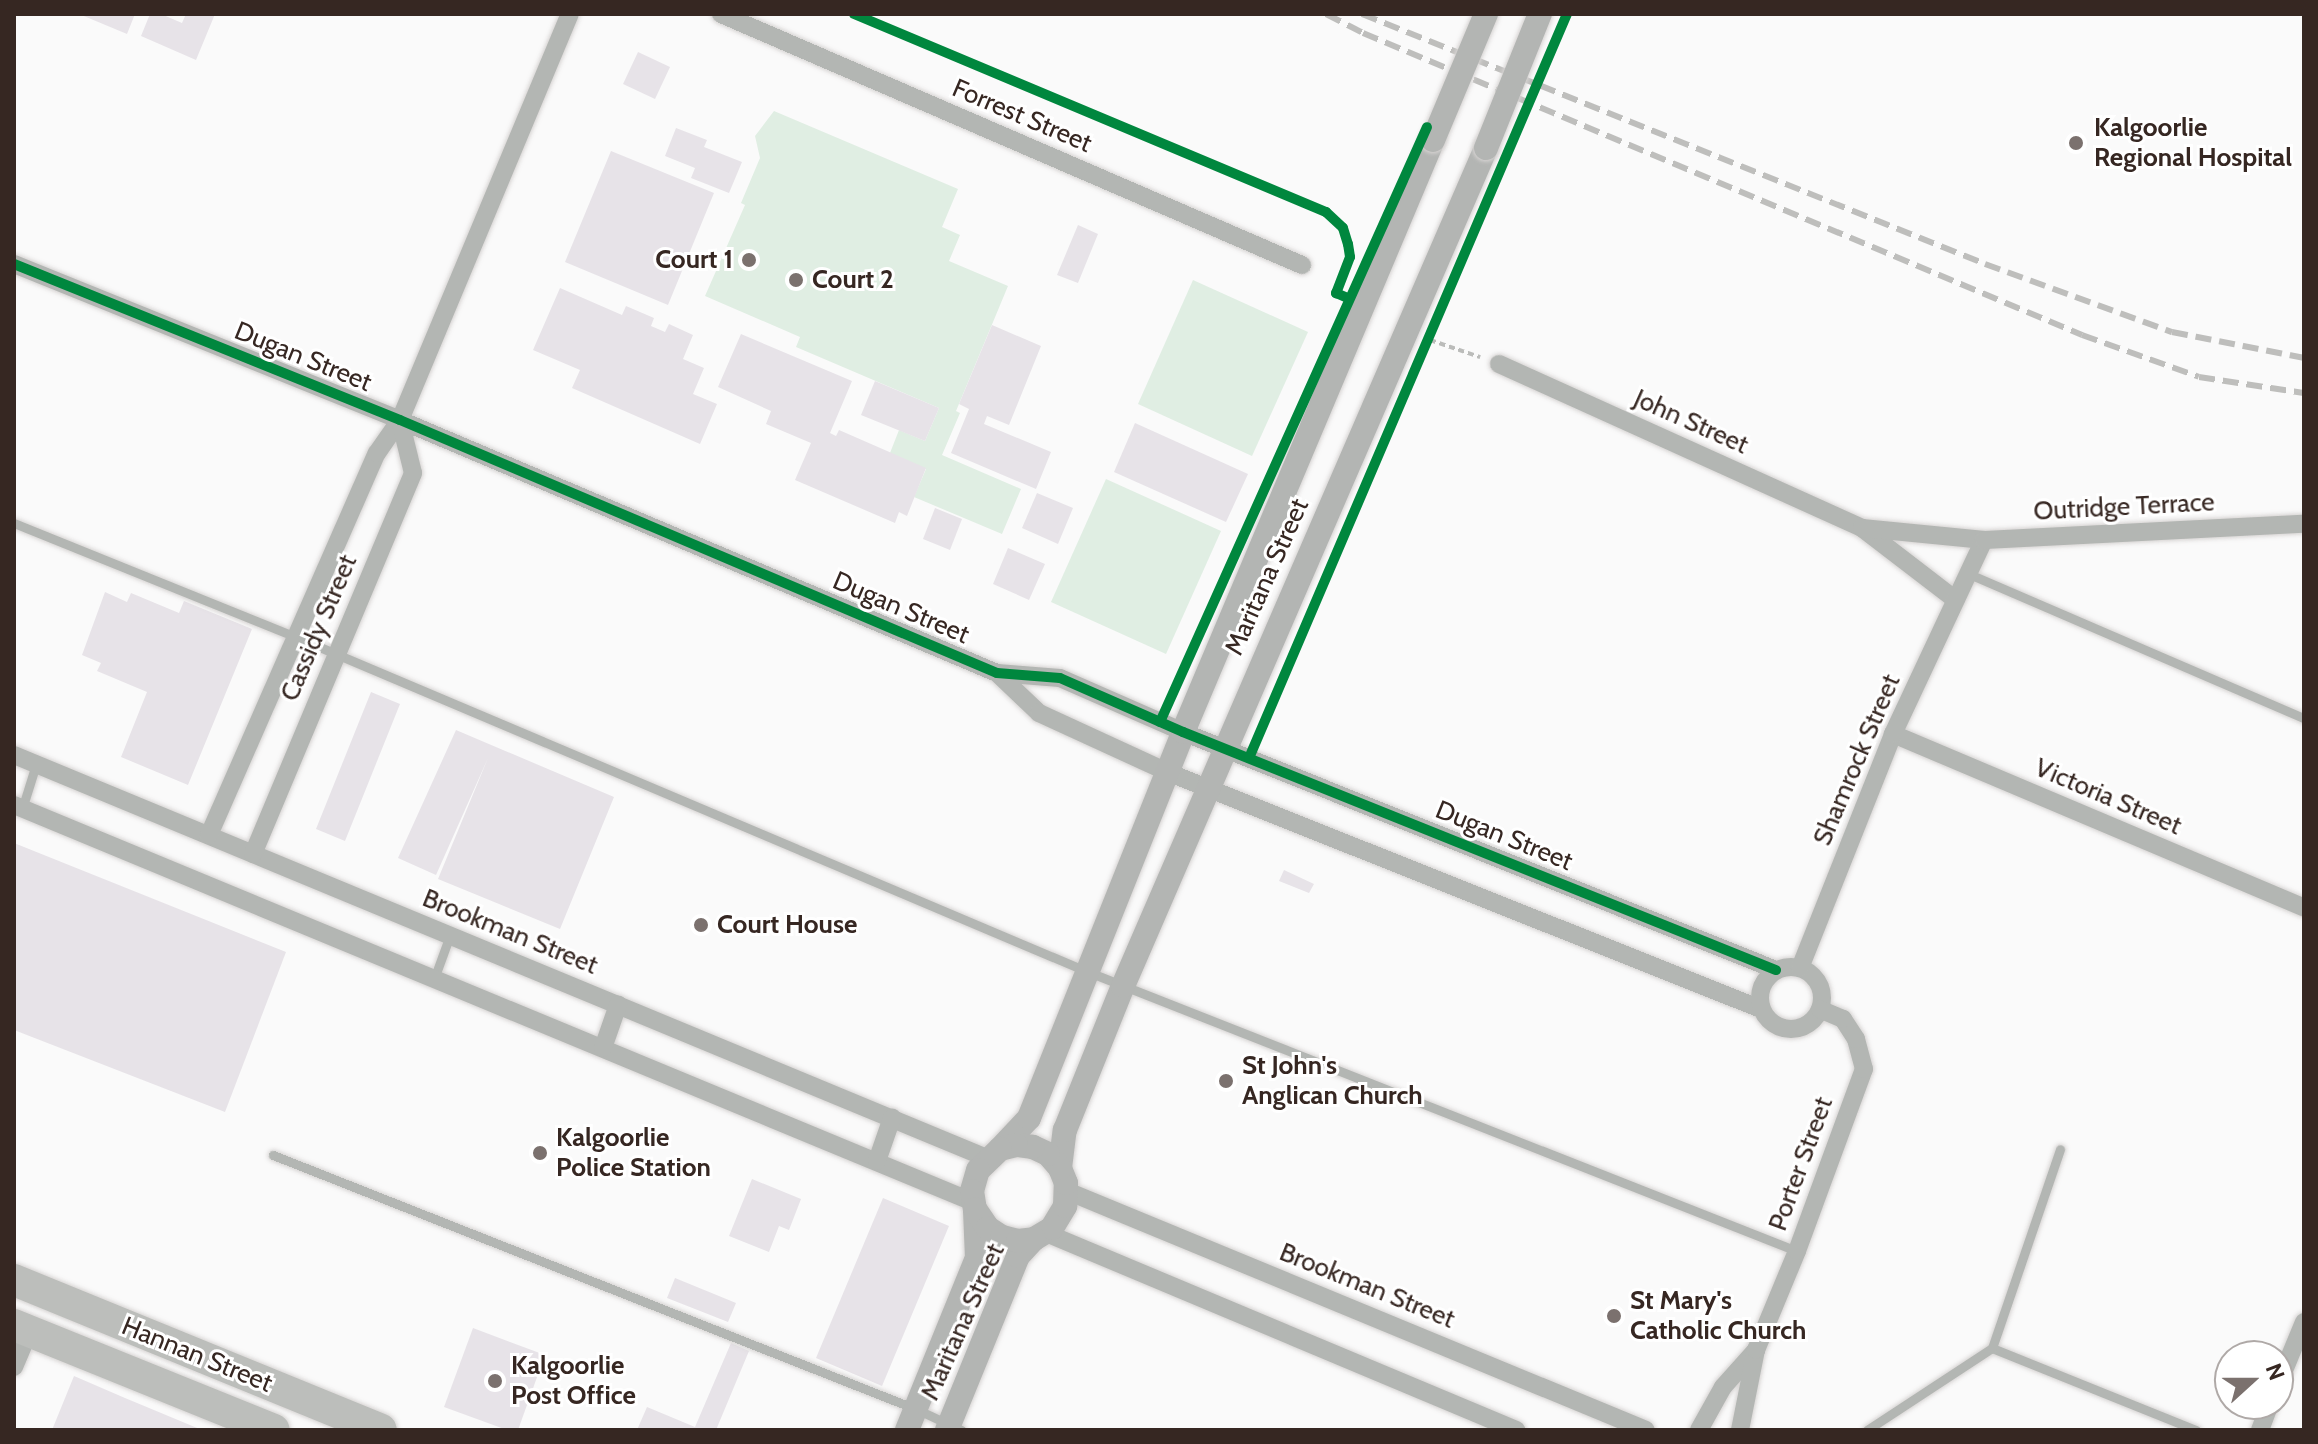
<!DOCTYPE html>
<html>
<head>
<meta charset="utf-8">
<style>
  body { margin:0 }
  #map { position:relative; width:2318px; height:1444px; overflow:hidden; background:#fafafa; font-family:Cabin,sans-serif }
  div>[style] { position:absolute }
  .green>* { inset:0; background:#e0eee3 }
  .building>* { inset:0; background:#e7e3e8 }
  .path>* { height:4px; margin-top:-2px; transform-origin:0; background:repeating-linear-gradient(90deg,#bbbcba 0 6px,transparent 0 10px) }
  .roads { filter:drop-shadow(0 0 2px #d7d4d3) drop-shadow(0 0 2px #d7d4d3) }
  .lane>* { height:9px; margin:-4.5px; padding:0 4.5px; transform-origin:4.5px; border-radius:4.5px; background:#b3b6b3 }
  .street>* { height:18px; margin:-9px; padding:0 9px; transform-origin:9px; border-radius:9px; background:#b3b6b3 }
  .street>.ring { margin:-9px; padding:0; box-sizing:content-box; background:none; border:18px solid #b3b6b3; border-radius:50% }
  .secondary>* { height:24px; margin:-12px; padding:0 12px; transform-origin:12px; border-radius:12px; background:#b3b5b3 }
  .highway>* { height:32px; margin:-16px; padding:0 16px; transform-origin:16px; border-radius:16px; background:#bcbebb }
  .rail>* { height:6px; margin-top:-3px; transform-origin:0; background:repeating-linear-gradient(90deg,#bebebc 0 16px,transparent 0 24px) }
  .bridges { filter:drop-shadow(0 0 2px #d7d4d3) drop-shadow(0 0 2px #d7d4d3) }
  .secondary-bridge>* { height:24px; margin:-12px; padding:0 12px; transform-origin:12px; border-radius:12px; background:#b3b5b3 }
  .cycleway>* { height:10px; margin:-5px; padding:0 5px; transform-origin:5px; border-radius:5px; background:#00873e }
  .dots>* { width:22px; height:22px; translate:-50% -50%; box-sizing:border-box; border:4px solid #fff; border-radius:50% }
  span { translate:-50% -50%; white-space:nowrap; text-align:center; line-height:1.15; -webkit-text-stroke:6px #fff; paint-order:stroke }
  .street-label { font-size:26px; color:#362722 }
  .poi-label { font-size:26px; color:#362722; font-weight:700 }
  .left { translate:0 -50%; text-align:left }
  .right { translate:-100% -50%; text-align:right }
  .frame { position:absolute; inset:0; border:16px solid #362722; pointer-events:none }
  .north { position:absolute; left:2214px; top:1340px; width:80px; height:80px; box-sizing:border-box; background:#fff; border:2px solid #afa9a7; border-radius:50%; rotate:69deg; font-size:22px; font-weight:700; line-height:32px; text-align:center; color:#362722 }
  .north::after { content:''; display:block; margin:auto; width:28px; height:36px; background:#7b716e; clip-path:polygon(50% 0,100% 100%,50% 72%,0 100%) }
</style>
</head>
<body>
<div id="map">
  <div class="green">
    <i style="clip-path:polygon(774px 111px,958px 189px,942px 227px,960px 235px,949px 261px,1008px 286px,956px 411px,960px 413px,942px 455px,1021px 489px,1002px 534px,914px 497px,926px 469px,890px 453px,899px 430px,925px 441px,939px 408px,796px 347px,800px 337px,705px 296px,745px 205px,741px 203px,760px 158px,755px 136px)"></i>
    <i style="clip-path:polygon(1193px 280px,1308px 332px,1252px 456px,1138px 404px)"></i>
    <i style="clip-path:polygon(1106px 479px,1221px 531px,1166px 654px,1051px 602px)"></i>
  </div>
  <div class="building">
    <i style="clip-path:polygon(79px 14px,135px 14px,127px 34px)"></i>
    <i style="clip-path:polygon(150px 14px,161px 14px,182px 23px,186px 14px,215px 14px,196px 60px,141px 36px)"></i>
    <i style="clip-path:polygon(638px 52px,670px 67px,655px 99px,623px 84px)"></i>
    <i style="clip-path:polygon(676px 128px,707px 140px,704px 147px,742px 162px,729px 193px,691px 178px,695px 168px,665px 156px)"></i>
    <i style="clip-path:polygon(611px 151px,714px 193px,668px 305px,565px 262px)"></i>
    <i style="clip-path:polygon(1078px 225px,1098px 234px,1078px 283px,1057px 275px)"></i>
    <i style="clip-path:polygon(560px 288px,622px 315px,626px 306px,654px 318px,651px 326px,665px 332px,669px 324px,693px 335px,683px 359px,704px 368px,693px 394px,717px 404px,700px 444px,572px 388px,580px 370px,533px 350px)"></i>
    <i style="clip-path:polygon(992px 325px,1041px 346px,1009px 425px,987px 416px,984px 424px,1051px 452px,1036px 489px,951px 453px,969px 409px,959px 404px)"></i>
    <i style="clip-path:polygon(741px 334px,852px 381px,830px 433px,836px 436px,839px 430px,926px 468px,907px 516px,899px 512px,895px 523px,795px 480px,811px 443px,766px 424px,771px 411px,718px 387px)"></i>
    <i style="clip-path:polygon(875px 381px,939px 408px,925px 441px,861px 415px)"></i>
    <i style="clip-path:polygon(1135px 423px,1248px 474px,1226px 522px,1114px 472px)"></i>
    <i style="clip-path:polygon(1037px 493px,1073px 508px,1058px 544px,1022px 528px)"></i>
    <i style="clip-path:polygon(935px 508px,962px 519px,950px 550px,923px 539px)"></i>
    <i style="clip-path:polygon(1008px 548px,1045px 564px,1029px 600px,993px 584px)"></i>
    <i style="clip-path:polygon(105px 592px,127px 602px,131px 593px,179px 613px,184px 601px,252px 629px,188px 785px,121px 757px,147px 692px,97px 671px,101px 663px,82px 655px)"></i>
    <i style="clip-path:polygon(371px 692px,400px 704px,345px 841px,316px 829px)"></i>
    <i style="clip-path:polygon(456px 730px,614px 797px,560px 929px,438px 879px,488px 758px,436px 875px,398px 858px)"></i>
    <i style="clip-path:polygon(14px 843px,286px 952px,225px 1112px,14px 1030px)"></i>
    <i style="clip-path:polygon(1284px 870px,1314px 884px,1309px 893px,1279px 881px)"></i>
    <i style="clip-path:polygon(752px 1179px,801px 1199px,789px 1230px,779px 1226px,769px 1252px,729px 1236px)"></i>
    <i style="clip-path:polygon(883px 1198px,949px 1226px,882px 1386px,816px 1358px)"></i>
    <i style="clip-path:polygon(675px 1278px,736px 1303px,728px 1322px,667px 1298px)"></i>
    <i style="clip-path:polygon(473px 1328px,545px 1355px,518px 1430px,507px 1430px,444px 1407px)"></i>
    <i style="clip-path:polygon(731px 1343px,749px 1351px,716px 1430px,637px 1430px,647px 1407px,695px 1427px)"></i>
    <i style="clip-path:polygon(74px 1376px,125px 1398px,202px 1430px,52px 1430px)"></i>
  </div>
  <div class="path">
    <i style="left:1430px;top:340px;width:53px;rotate:18.8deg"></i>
  </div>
  <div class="roads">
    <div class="lane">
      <i style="left:14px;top:523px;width:304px;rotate:22deg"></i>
      <i style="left:296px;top:637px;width:858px;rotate:22.92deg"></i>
      <i style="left:1086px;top:971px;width:764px;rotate:21.5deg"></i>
      <i style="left:1969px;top:574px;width:365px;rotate:23.3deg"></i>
      <i style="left:22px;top:809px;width:47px;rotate:-72.7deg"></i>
      <i style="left:434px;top:979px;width:47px;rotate:-70deg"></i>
      <i style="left:273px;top:1155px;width:691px;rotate:21.56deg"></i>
      <i style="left:916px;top:1409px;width:50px;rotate:25deg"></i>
      <i style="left:1992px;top:1348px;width:220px;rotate:21.9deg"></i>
      <i style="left:1867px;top:1430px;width:149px;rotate:-33.3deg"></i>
      <i style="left:1992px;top:1348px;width:210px;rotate:-71.1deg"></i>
    </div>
    <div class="street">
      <i style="left:721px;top:14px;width:633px;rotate:23.37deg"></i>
      <i style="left:14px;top:264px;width:416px;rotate:22deg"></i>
      <i style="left:400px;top:420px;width:648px;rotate:22.97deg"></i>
      <i style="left:997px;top:673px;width:63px;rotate:4.5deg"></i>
      <i style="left:1060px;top:678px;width:134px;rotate:23.7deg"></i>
      <i style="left:1183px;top:732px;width:639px;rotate:21.87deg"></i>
      <i style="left:1499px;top:364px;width:398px;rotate:24.3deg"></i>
      <i style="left:1862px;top:528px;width:118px;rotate:37.5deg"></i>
      <i style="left:1862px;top:528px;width:123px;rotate:5.6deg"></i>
      <i style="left:997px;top:673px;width:58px;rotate:43.6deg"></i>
      <i style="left:1039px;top:713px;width:141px;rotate:24.7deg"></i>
      <i style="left:1167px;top:772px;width:640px;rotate:21.75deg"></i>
      <i style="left:1893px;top:734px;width:446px;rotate:22.9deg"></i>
      <i style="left:14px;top:755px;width:1053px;rotate:22.5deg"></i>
      <i style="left:14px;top:805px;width:1038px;rotate:22.49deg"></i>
      <i style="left:209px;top:835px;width:417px;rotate:-66.3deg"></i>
      <i style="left:377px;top:453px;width:40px;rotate:-55.1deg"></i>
      <i style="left:400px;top:420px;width:440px;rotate:-67.3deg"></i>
      <i style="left:253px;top:854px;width:413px;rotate:-67.2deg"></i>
      <i style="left:413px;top:473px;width:55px;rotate:-103.8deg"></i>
      <i class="ring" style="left:1760px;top:967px;width:44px;height:44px"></i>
      <i style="left:1800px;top:968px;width:252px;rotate:-68.3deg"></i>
      <i style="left:1893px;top:734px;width:214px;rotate:-64.9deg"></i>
      <i style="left:1984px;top:540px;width:320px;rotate:-2.9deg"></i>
      <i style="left:603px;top:1048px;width:46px;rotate:-70.8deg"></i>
      <i style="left:877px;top:1161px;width:46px;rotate:-70.8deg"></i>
      <i style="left:1067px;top:1191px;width:626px;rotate:22.43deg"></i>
      <i style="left:1046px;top:1233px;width:510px;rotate:22.74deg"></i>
      <i style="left:14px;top:1367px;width:38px;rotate:-67deg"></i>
      <i style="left:2278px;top:1385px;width:68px;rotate:-67.6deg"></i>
      <i style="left:1699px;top:1430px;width:49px;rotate:-60.8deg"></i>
      <i style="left:1723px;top:1387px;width:50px;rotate:-48.3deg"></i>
      <i style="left:1740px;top:1430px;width:82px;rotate:-78.7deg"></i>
      <i style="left:1756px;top:1350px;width:107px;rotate:-67.5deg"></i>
      <i style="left:1797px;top:1251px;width:194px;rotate:-69.8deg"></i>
      <i style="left:1864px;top:1069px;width:31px;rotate:-105deg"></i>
      <i style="left:1856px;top:1039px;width:24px;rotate:-123deg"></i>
      <i style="left:1843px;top:1019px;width:25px;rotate:-157deg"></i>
      <i style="left:2260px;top:1430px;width:28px;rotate:-69deg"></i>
    </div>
    <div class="secondary">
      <i style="left:1000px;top:1149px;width:42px;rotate:-46.9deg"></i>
      <i style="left:1029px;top:1118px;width:416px;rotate:-68.2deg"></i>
      <i style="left:1183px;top:732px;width:643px;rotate:-67.11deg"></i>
      <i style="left:1060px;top:1168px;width:38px;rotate:-83deg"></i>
      <i style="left:1065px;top:1130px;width:155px;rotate:-68.1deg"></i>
      <i style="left:1123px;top:986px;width:913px;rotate:-66.58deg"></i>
      <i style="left:907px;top:1430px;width:186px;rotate:-67.9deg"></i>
      <i style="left:977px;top:1258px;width:48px;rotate:-92.4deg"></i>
      <i style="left:947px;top:1430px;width:188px;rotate:-67.8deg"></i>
      <i style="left:1018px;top:1256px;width:23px;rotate:-47deg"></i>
      <i style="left:1034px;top:1239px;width:21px;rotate:-31deg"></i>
      <i style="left:1052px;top:1228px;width:26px;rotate:-59deg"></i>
      <i style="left:1065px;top:1206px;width:23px;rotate:-88deg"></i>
      <i style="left:1066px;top:1183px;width:16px;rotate:-112deg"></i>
      <i style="left:1060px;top:1168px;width:18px;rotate:-131deg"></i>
      <i style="left:1048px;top:1154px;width:17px;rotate:-155deg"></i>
      <i style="left:1033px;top:1147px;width:17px;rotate:-173deg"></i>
      <i style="left:1016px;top:1145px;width:16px;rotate:166deg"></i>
      <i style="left:1000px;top:1149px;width:30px;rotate:136deg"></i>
      <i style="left:978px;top:1170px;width:22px;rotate:106deg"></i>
      <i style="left:972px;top:1191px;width:18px;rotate:81deg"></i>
      <i style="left:975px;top:1209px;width:23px;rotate:56deg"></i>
      <i style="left:988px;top:1228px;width:17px;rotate:33deg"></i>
      <i style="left:1002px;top:1237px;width:16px;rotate:14deg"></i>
      <i style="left:1018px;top:1241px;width:16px;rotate:-7deg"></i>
    </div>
    <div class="highway">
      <i style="left:14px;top:1280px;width:396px;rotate:22.2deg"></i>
      <i style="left:14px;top:1325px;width:280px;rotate:22deg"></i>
    </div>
  </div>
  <div class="rail">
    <i style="left:1326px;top:14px;width:42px;rotate:27.2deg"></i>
    <i style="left:1363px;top:33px;width:780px;rotate:22.78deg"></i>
    <i style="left:2082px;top:335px;width:124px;rotate:19.7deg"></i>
    <i style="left:2199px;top:377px;width:106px;rotate:8.7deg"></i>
    <i style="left:1362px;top:14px;width:671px;rotate:21.86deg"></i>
    <i style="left:1985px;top:264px;width:199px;rotate:20deg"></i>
    <i style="left:2172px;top:332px;width:135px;rotate:11.1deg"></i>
  </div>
  <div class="bridges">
    <div class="secondary-bridge">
      <i style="left:1433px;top:140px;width:137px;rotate:-67.2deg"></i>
      <i style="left:1486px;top:148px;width:144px;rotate:-68.1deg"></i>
    </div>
  </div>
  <div class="cycleway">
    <i style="left:854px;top:14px;width:512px;rotate:22.76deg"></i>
    <i style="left:1326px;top:212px;width:23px;rotate:43deg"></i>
    <i style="left:1343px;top:228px;width:17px;rotate:73deg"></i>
    <i style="left:1348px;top:244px;width:13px;rotate:81deg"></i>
    <i style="left:1350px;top:257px;width:39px;rotate:111deg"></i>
    <i style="left:1336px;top:293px;width:13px;rotate:23deg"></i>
    <i style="left:14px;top:264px;width:416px;rotate:22deg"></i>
    <i style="left:400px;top:420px;width:648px;rotate:22.97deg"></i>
    <i style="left:997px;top:673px;width:63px;rotate:4.5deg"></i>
    <i style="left:1060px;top:678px;width:134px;rotate:23.7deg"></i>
    <i style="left:1183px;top:732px;width:639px;rotate:21.87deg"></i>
    <i style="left:1160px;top:722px;width:652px;rotate:-65.83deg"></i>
    <i style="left:1249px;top:758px;width:809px;rotate:-66.86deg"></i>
  </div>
  <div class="dots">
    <i style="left:2076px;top:143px;background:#7b716e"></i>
    <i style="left:749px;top:260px;background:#7b716e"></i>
    <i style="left:796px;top:280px;background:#7b716e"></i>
    <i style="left:701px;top:925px;background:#7b716e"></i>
    <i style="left:1226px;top:1081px;background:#7b716e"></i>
    <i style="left:540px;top:1153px;background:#7b716e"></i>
    <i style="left:1614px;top:1316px;background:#7b716e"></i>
    <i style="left:495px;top:1381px;background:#7b716e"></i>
  </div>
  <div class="street-label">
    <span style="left:1022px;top:116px;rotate:23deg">Forrest Street</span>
    <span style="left:303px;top:357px;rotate:22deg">Dugan Street</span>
    <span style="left:1691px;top:422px;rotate:24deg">John Street</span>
    <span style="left:2124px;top:507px;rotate:-3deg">Outridge Terrace</span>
    <span style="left:1267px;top:577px;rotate:-66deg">Maritana Street</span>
    <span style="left:901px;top:608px;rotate:23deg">Dugan Street</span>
    <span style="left:319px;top:628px;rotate:-67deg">Cassidy Street</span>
    <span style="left:1857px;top:760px;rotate:-67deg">Shamrock Street</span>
    <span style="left:2108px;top:797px;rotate:23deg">Victoria Street</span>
    <span style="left:1504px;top:836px;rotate:22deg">Dugan Street</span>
    <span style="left:510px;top:932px;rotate:22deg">Brookman Street</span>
    <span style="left:1801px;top:1164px;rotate:-70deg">Porter Street</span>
    <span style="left:1367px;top:1286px;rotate:22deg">Brookman Street</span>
    <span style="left:963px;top:1322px;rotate:-66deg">Maritana Street</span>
    <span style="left:197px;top:1355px;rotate:22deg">Hannan Street</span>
  </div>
  <div class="poi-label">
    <span class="left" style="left:2094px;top:143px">Kalgoorlie<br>Regional Hospital</span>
    <span class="right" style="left:733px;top:260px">Court 1</span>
    <span class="left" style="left:812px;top:280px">Court 2</span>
    <span class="left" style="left:717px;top:925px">Court House</span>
    <span class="left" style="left:1242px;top:1081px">St John's<br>Anglican Church</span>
    <span class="left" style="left:556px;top:1153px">Kalgoorlie<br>Police Station</span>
    <span class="left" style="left:1630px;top:1316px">St Mary's<br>Catholic Church</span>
    <span class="left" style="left:511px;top:1381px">Kalgoorlie<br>Post Office</span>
  </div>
  <div class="frame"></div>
  <div class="north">N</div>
</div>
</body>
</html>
